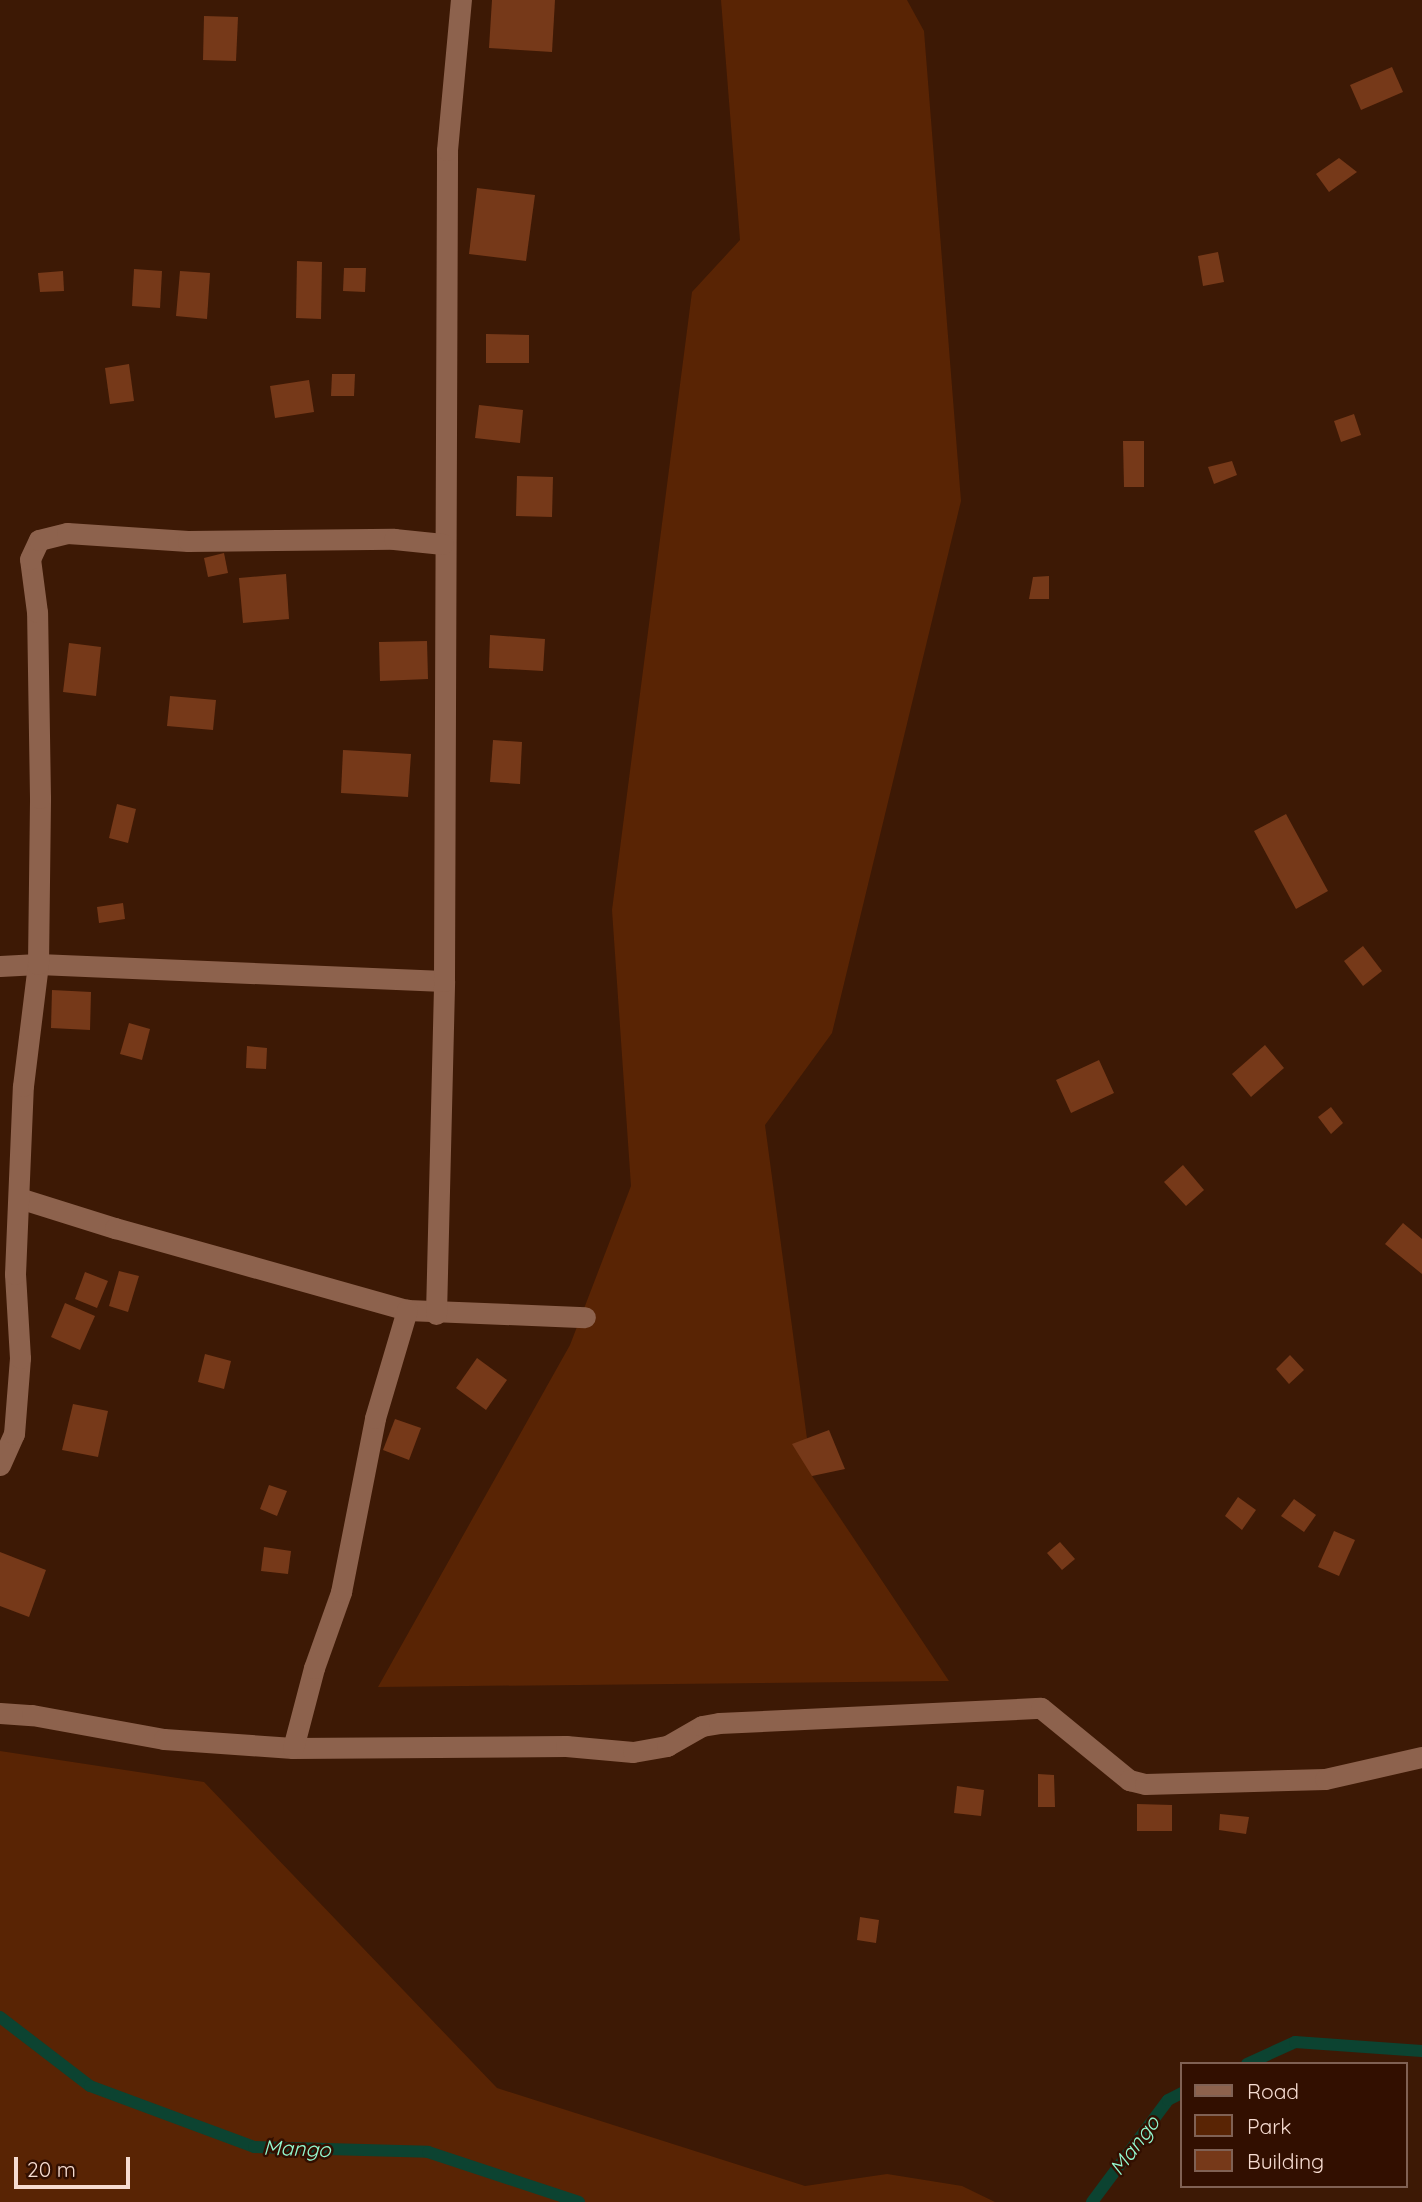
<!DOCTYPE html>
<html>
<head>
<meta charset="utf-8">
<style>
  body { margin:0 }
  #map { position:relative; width:1422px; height:2202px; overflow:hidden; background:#3d1905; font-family:Quicksand,sans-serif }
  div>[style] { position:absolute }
  .green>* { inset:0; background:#592404 }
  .stream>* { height:12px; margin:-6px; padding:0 6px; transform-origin:6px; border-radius:6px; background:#0c4331 }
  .building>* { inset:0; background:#763919 }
  .minor>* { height:21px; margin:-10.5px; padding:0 10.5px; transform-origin:10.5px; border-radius:10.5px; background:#8d624d }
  span { translate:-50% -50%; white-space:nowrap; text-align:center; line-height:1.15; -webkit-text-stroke:5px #320f00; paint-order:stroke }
  .water-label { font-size:21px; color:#93fad1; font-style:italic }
  .legend { position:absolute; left:1180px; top:2062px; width:228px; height:126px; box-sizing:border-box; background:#320f00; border:2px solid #806154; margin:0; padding:9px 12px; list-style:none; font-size:21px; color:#f6dcd1 }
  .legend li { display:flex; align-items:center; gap:14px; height:35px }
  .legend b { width:35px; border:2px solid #806154 }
  .scale { position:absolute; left:14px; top:2157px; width:116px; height:32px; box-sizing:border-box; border:4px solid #f6dcd1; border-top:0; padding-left:9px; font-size:21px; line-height:24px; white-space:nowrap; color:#f6dcd1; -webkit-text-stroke:5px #320f00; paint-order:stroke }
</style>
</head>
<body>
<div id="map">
  <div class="green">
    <i style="clip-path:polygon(721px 0,907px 0,924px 31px,961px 501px,832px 1033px,765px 1125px,812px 1476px,949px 1681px,378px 1687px,570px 1345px,631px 1186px,612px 910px,692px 292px,740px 240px)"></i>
    <i style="clip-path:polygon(0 1751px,204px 1782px,497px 2088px,805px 2186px,887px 2174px,962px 2186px,995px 2202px,0 2202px)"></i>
  </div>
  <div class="stream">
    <i style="left:0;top:2017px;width:113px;rotate:37.5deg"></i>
    <i style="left:90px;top:2086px;width:175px;rotate:20.4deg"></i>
    <i style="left:254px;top:2147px;width:174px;rotate:1.6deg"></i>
    <i style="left:428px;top:2152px;width:159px;rotate:18.3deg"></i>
    <i style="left:1247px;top:2064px;width:53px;rotate:-24.6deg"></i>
    <i style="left:1295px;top:2042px;width:127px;rotate:4.1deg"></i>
    <i style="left:1092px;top:2202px;width:127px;rotate:-53.3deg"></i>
    <i style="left:1168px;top:2100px;width:16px;rotate:-27deg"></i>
  </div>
  <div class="building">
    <i style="clip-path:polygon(492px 0,555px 0,552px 52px,489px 48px)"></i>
    <i style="clip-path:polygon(204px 16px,238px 17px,236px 61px,203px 60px)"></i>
    <i style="clip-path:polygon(1392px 67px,1403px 92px,1361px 110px,1350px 85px)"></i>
    <i style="clip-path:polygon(1339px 158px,1357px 172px,1329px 192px,1316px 174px)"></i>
    <i style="clip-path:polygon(477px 188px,535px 195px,526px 261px,469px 254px)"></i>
    <i style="clip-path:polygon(1218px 252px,1224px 282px,1203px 286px,1198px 256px)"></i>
    <i style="clip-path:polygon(297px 261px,322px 262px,321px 319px,296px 318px)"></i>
    <i style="clip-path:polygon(344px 268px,366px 268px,365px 292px,343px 291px)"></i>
    <i style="clip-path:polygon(134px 269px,162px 271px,160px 308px,132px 306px)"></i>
    <i style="clip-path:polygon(63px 271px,64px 291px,40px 292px,38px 273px)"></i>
    <i style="clip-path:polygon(180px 271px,210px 273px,207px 319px,176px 316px)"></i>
    <i style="clip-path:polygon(486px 334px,529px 335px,529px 363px,486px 363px)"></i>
    <i style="clip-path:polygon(129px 364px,134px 401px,110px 404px,105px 368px)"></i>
    <i style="clip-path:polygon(332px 374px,355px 374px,354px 396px,331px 396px)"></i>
    <i style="clip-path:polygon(309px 380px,314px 412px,275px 418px,270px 386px)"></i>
    <i style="clip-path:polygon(479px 405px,523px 410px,520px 443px,475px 438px)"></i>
    <i style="clip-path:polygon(1354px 414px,1361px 435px,1341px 442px,1334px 421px)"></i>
    <i style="clip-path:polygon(1123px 441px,1144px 441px,1144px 487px,1124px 487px)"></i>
    <i style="clip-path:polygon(1232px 461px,1237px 475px,1214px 484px,1208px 467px)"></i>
    <i style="clip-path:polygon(517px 476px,553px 477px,552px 517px,516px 516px)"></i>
    <i style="clip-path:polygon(224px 553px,228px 573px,208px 577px,204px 558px)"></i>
    <i style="clip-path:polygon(286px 574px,289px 619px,243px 623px,239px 578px)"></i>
    <i style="clip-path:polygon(1049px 576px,1049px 599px,1029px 599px,1033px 577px)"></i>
    <i style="clip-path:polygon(490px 635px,545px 639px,543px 671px,489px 668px)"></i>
    <i style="clip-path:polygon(427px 641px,428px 679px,380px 681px,379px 642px)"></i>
    <i style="clip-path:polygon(69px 643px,101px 647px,96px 696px,63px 692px)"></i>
    <i style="clip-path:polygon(170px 696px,216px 700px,213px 730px,167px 726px)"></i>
    <i style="clip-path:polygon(493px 740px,522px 742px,520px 784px,490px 782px)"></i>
    <i style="clip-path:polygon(343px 750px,411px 754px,408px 797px,341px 793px)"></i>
    <i style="clip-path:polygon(117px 804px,136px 809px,128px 843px,109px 838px)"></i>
    <i style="clip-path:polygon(1286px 814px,1328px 891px,1296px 909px,1254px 831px)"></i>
    <i style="clip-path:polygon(123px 903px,125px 919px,99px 923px,97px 907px)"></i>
    <i style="clip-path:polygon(1363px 946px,1382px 971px,1363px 986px,1344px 961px)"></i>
    <i style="clip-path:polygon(52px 990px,91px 992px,90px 1030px,51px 1028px)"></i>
    <i style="clip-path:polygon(129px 1023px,150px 1029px,142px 1060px,120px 1054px)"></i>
    <i style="clip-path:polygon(1265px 1045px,1284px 1068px,1251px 1097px,1232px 1074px)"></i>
    <i style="clip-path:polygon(247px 1046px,267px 1048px,266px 1069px,246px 1068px)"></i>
    <i style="clip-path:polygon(1099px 1060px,1114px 1093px,1071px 1113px,1056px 1080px)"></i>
    <i style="clip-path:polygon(1331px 1107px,1343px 1123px,1331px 1134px,1318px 1117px)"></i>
    <i style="clip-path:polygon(1183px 1165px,1204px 1190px,1186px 1206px,1164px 1182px)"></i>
    <i style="clip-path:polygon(1403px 1223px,1422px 1239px,1422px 1274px,1385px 1244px)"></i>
    <i style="clip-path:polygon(119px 1271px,139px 1276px,128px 1312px,109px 1306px)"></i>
    <i style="clip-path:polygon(85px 1272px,108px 1281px,97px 1308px,75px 1299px)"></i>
    <i style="clip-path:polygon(65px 1303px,95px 1316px,80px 1350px,51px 1337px)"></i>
    <i style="clip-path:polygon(205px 1354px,231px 1361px,224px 1389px,198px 1382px)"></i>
    <i style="clip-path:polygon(1290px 1355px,1304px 1370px,1289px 1384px,1276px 1369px)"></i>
    <i style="clip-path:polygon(477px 1358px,507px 1380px,486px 1410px,456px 1388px)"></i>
    <i style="clip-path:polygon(73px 1404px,108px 1411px,98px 1457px,62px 1450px)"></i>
    <i style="clip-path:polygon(395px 1419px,421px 1428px,409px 1460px,383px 1450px)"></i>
    <i style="clip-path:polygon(829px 1430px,845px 1469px,812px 1476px,792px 1444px)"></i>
    <i style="clip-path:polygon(269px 1485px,287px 1491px,277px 1516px,260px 1509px)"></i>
    <i style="clip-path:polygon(1238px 1497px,1256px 1510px,1242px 1530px,1225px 1516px)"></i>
    <i style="clip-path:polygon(1294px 1499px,1316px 1515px,1304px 1532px,1281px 1516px)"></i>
    <i style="clip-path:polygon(1334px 1531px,1355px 1540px,1339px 1576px,1318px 1567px)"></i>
    <i style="clip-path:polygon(1060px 1542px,1075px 1559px,1062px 1570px,1047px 1553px)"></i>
    <i style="clip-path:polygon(264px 1547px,291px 1551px,288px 1574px,261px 1571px)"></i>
    <i style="clip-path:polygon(0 1552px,46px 1570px,29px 1617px,0 1606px)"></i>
    <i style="clip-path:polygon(1038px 1774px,1054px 1775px,1055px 1807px,1038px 1807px)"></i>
    <i style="clip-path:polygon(957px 1786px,984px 1790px,981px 1816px,954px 1813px)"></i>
    <i style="clip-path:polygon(1137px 1804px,1172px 1805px,1172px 1831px,1137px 1831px)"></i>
    <i style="clip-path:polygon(1220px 1814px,1249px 1817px,1246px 1834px,1219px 1830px)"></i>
    <i style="clip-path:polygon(860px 1917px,879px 1920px,876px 1943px,857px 1940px)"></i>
  </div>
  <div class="minor">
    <i style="left:0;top:966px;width:38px;rotate:-3deg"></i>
    <i style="left:38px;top:964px;width:406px;rotate:2.4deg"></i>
    <i style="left:19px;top:1198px;width:101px;rotate:17.4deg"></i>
    <i style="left:115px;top:1228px;width:303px;rotate:15.7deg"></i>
    <i style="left:407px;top:1310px;width:178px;rotate:2.3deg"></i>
    <i style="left:436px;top:1314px;width:333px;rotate:-88.6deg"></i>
    <i style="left:444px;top:981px;width:831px;rotate:-89.79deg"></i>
    <i style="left:447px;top:150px;width:151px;rotate:-84.7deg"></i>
    <i style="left:0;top:1465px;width:34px;rotate:-66deg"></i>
    <i style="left:14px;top:1434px;width:76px;rotate:-85.5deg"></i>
    <i style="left:20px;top:1358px;width:84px;rotate:-93.4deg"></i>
    <i style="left:15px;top:1274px;width:188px;rotate:-87.6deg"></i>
    <i style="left:23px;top:1086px;width:123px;rotate:-83deg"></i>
    <i style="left:38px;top:964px;width:166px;rotate:-89.3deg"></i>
    <i style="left:40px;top:798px;width:186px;rotate:-90.9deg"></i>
    <i style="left:37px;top:612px;width:53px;rotate:-97.5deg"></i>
    <i style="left:30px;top:559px;width:21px;rotate:-65deg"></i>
    <i style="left:39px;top:540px;width:29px;rotate:-14deg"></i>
    <i style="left:67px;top:533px;width:121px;rotate:3.8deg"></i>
    <i style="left:188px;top:541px;width:206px;rotate:-0.6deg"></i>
    <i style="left:394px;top:539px;width:49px;rotate:5.8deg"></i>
    <i style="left:0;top:1713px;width:32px;rotate:4deg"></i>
    <i style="left:32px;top:1715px;width:134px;rotate:10.3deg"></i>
    <i style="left:164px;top:1739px;width:129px;rotate:4deg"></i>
    <i style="left:293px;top:1748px;width:273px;rotate:-0.4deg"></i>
    <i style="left:566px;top:1746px;width:67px;rotate:5.1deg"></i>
    <i style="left:633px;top:1752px;width:35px;rotate:-10deg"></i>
    <i style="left:667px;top:1746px;width:40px;rotate:-29.7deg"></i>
    <i style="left:702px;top:1726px;width:17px;rotate:-10deg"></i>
    <i style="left:719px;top:1723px;width:322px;rotate:-2.7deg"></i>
    <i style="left:1041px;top:1708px;width:114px;rotate:39.3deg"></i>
    <i style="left:1129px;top:1780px;width:16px;rotate:14deg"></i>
    <i style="left:1145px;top:1784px;width:180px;rotate:-1.6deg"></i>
    <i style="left:1325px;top:1779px;width:99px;rotate:-12.8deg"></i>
    <i style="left:293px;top:1748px;width:83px;rotate:-75.3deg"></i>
    <i style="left:314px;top:1668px;width:81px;rotate:-70.4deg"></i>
    <i style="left:341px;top:1592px;width:177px;rotate:-78.9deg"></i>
    <i style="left:375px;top:1418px;width:113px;rotate:-73.5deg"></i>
  </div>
  <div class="water-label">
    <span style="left:1134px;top:2145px;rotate:-53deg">Mango</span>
    <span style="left:297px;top:2148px;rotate:2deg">Mango</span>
  </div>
  <ul class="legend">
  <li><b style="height:9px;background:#8d624d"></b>Road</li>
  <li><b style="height:19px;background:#592404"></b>Park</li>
  <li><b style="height:19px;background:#763919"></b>Building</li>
  </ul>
  <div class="scale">20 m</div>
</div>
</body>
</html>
